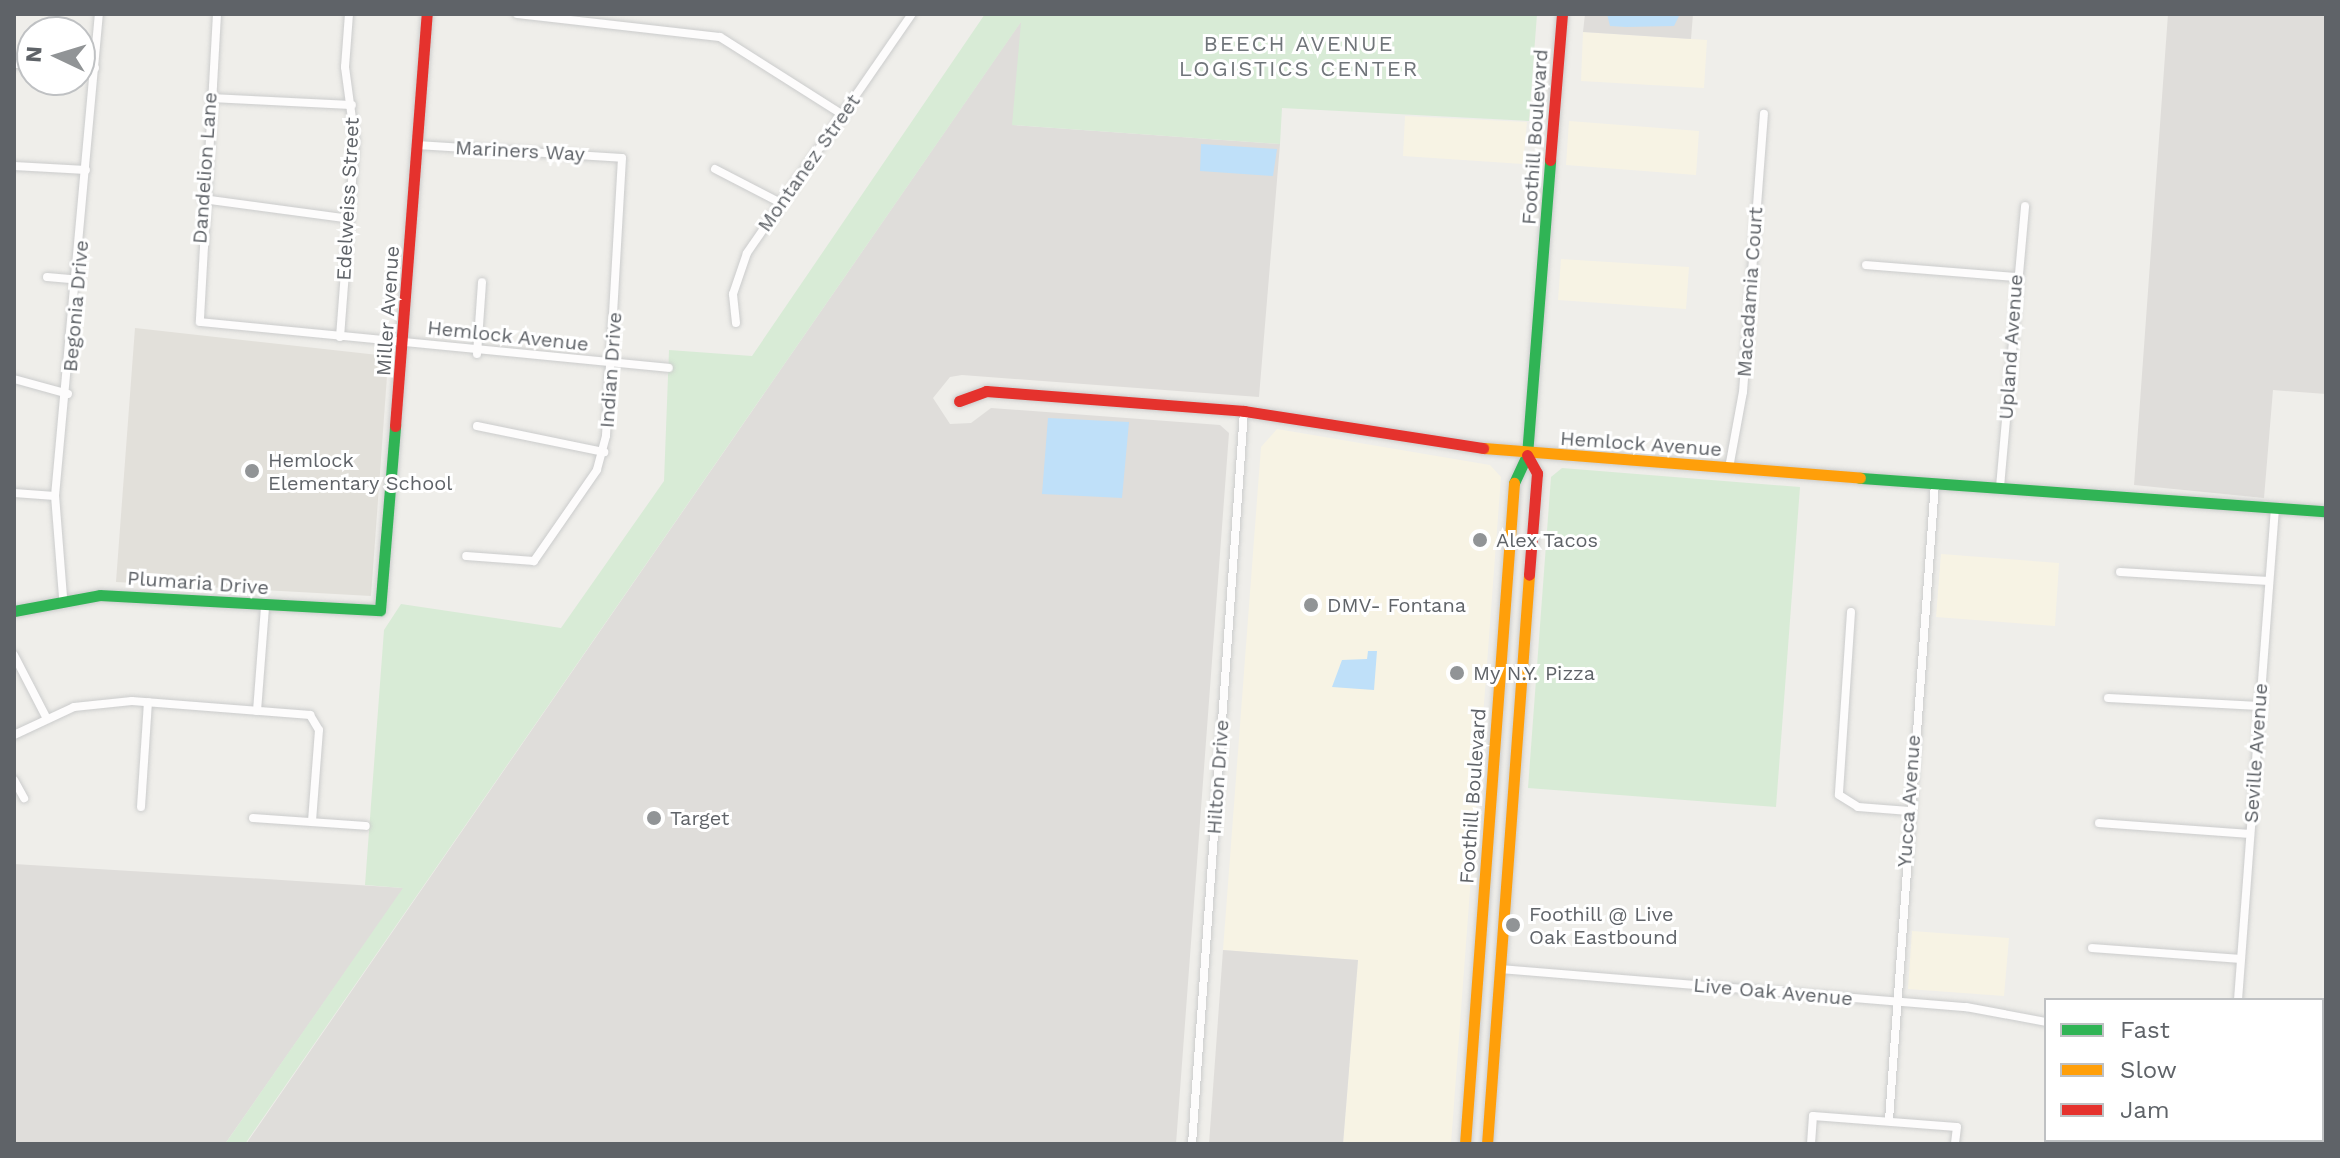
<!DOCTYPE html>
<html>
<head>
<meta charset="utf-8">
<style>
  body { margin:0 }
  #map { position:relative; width:2340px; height:1158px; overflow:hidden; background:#efeeea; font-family:"Work Sans",sans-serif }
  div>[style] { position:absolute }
  .commercial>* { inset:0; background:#f7f3e4 }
  .industrial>* { inset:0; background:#dfddda }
  .education>* { inset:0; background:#e2e0da }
  .green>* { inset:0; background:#d8ebd6 }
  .water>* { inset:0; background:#bfe0f9 }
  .roads { filter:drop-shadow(0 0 2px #cbcccc) drop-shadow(0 0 2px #cbcccc) }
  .street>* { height:8px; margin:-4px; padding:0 4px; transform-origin:4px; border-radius:4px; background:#fdfcfc }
  .fast>* { height:11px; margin:-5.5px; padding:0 5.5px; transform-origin:5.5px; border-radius:5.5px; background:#30b455 }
  .slow>* { height:11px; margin:-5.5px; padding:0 5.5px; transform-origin:5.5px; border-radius:5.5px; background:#ff9f0a }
  .jam>* { height:11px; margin:-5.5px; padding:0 5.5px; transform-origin:5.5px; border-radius:5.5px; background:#e5322d }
  .dots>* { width:22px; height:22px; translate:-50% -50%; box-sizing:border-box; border:4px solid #fff; border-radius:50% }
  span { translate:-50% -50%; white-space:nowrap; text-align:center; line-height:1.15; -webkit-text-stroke:6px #fff; paint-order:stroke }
  .street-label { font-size:20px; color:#5f6368 }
  .poi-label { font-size:20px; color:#5f6368 }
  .left { translate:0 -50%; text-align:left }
  .neighbourhood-label { font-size:22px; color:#70757a; letter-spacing:2px }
  .frame { position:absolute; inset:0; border:16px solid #5f6368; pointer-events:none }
  .legend { position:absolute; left:2044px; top:998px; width:280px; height:144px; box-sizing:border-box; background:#fff; border:2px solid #bfc1c3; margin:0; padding:10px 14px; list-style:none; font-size:24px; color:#5f6368 }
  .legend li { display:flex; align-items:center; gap:16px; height:40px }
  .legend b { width:40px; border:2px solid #bfc1c3 }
  .north { position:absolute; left:16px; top:16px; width:80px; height:80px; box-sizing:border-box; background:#fff; border:2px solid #bfc1c3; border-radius:50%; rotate:274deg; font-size:22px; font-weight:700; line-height:32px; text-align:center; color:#5f6368 }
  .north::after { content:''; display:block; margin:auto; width:28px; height:36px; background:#919496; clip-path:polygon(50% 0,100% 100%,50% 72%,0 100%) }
</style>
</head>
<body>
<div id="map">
  <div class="commercial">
    <i style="clip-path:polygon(1583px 32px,1707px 40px,1704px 88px,1581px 81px)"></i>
    <i style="clip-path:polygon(1405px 116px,1527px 122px,1523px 164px,1403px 156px)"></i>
    <i style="clip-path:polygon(1569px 121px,1699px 131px,1696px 175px,1566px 165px)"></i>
    <i style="clip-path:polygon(1561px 259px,1689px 267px,1686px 309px,1558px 300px)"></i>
    <i style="clip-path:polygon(1277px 429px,1490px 465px,1501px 477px,1451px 1144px,1343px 1144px,1358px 960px,1223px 950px,1261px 447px)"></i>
    <i style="clip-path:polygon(1941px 554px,2059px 563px,2055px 626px,1936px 617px)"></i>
    <i style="clip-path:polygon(1912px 931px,2009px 938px,2004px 996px,1908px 989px)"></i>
  </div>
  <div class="industrial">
    <i style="clip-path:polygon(1585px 14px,1693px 14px,1691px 39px,1583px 32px)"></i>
    <i style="clip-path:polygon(2168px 14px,2326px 14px,2326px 394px,2273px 390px,2264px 498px,2134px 485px)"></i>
    <i style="clip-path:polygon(1022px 20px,1013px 125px,1280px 144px,1259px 397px,962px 375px,950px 377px,933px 398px,950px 424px,971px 423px,991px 408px,1220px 425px,1229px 433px,1176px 1144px,246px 1144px)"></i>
    <i style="clip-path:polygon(14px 864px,266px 879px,404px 888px,225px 1144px,14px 1144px)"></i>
    <i style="clip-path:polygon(1223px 950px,1358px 960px,1343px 1144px,1209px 1144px)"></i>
  </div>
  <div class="education">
    <i style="clip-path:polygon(135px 328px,378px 355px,388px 362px,371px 596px,116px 582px)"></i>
  </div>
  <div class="green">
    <i style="clip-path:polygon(985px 14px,1537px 14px,1529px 121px,1282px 108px,1280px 144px,1012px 125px,1021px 22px,245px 1144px,225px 1144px,403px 888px,365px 885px,384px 630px,401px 604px,561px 628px,664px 481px,669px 350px,752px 356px)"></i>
    <i style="clip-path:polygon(1562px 468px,1800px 487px,1776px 807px,1528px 788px,1551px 477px)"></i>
  </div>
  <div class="water">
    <i style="clip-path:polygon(1607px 14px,1680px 14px,1674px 26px,1626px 27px,1610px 26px)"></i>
    <i style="clip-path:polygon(1201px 144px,1277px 149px,1273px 176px,1200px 171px)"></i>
    <i style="clip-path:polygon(1048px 418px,1129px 422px,1122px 498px,1042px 494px)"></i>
    <i style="clip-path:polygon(1368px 651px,1377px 651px,1374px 690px,1332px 687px,1342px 660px,1367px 659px)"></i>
  </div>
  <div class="roads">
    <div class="street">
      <i style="left:217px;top:14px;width:308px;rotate:93.2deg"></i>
      <i style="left:200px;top:322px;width:471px;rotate:5.6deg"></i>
      <i style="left:517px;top:14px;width:204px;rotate:6.5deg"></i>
      <i style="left:720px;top:37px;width:146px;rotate:32.4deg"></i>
      <i style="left:14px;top:64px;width:18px"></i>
      <i style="left:80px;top:67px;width:15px;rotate:4deg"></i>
      <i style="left:210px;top:98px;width:142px;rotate:2.8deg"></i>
      <i style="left:417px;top:145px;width:205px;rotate:3.6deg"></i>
      <i style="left:622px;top:158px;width:278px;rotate:93.3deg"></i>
      <i style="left:606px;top:436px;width:35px;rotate:105deg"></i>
      <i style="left:597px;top:470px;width:111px;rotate:124.7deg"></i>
      <i style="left:534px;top:561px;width:68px;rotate:-175.8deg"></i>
      <i style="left:14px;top:166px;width:72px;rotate:3.2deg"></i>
      <i style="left:715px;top:169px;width:74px;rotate:27.3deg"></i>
      <i style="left:203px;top:199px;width:148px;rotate:7.7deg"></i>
      <i style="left:1866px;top:265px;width:149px;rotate:4.6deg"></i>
      <i style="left:47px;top:277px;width:32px;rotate:5deg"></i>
      <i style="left:736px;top:323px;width:29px;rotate:-96deg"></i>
      <i style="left:733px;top:294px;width:43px;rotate:-71.1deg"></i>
      <i style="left:747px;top:253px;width:290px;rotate:-55.4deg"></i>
      <i style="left:340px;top:337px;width:197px;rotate:-85.6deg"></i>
      <i style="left:355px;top:141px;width:75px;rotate:-97.7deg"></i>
      <i style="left:345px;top:67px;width:53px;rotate:-85.7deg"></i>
      <i style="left:477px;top:354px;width:72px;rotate:-86deg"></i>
      <i style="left:14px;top:379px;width:56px;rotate:15.5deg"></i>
      <i style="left:477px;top:426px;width:130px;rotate:11.6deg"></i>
      <i style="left:1729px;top:468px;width:77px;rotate:-79.6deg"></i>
      <i style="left:1743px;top:392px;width:279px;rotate:-85.7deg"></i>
      <i style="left:2000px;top:487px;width:282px;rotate:-84.9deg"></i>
      <i style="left:14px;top:493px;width:41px;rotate:4.2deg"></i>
      <i style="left:2120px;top:572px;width:149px;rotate:3.5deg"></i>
      <i style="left:63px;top:597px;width:101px;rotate:-94.5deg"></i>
      <i style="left:55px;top:496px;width:484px;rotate:-84.8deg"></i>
      <i style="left:1851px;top:612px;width:183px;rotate:93.8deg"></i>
      <i style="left:1839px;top:795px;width:22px;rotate:32deg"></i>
      <i style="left:1858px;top:807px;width:51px;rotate:4.5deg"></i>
      <i style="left:14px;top:655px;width:70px;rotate:62.7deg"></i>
      <i style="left:2108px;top:698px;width:152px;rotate:3deg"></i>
      <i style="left:257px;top:711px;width:105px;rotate:-85.6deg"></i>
      <i style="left:14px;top:735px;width:66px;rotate:-25deg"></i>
      <i style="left:74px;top:707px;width:58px;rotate:-5.9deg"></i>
      <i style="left:132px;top:701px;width:179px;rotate:4.5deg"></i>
      <i style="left:310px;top:715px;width:17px;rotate:59deg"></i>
      <i style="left:319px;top:730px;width:92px;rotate:94.4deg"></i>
      <i style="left:14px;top:780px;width:21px;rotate:61deg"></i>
      <i style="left:141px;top:807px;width:105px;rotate:-86.2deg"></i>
      <i style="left:253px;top:818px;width:113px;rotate:4deg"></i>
      <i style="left:2099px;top:823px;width:151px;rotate:4.2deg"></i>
      <i style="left:2092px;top:948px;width:149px;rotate:4.2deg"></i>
      <i style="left:1500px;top:969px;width:468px;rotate:4.7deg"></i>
      <i style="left:1966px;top:1007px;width:81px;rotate:10.6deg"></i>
      <i style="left:2238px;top:1000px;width:494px;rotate:-85.7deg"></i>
      <i style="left:2322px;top:1041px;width:4px"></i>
      <i style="left:1889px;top:1120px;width:639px;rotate:-85.87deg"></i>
      <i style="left:1192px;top:1144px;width:735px;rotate:-85.94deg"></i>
      <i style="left:1811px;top:1144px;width:28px;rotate:-86deg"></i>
      <i style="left:1813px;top:1116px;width:144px;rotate:4.4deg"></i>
      <i style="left:1957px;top:1127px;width:17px;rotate:97deg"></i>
    </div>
    <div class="fast">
      <i style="left:1860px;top:478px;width:467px;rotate:4.1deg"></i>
      <i style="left:1514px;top:483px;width:31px;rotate:-65deg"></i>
      <i style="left:1527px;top:455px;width:296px;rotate:-85.5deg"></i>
      <i style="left:14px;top:611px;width:87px;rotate:-10.5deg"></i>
      <i style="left:100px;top:595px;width:280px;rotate:3.1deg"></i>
      <i style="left:380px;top:610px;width:185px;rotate:-85.3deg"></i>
    </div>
    <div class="slow">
      <i style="left:1483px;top:448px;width:378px;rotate:4.5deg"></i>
      <i style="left:1465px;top:1144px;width:663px;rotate:-85.76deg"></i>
      <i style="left:1487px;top:1144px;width:571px;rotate:-85.78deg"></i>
    </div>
    <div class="jam">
      <i style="left:1550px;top:160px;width:146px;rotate:-85.3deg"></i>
      <i style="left:959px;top:401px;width:29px;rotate:-20deg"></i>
      <i style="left:986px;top:391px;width:259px;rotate:4.4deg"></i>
      <i style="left:1244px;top:411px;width:242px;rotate:8.8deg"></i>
      <i style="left:395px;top:426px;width:413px;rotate:-85.6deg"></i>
      <i style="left:1527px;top:455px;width:21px;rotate:61deg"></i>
      <i style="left:1537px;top:473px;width:102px;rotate:94.5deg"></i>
    </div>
  </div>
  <div class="dots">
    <i style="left:252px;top:471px;background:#919496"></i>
    <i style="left:1480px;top:540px;background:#919496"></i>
    <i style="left:1311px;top:605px;background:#919496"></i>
    <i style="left:1457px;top:673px;background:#919496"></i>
    <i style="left:654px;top:818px;background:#919496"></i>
    <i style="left:1513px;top:925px;background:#919496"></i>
  </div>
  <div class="street-label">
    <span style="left:1535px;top:137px;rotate:-86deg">Foothill Boulevard</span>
    <span style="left:520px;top:151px;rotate:3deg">Mariners Way</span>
    <span style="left:809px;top:163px;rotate:-55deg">Montanez Street</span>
    <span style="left:205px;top:168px;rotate:-86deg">Dandelion Lane</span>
    <span style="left:348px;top:199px;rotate:-87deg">Edelweiss Street</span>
    <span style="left:1750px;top:292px;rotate:-86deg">Macadamia Court</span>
    <span style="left:76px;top:306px;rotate:-85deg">Begonia Drive</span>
    <span style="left:388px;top:311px;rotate:-86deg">Miller Avenue</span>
    <span style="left:508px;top:336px;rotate:6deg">Hemlock Avenue</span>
    <span style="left:2011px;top:347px;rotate:-86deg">Upland Avenue</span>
    <span style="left:611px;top:370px;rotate:-86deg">Indian Drive</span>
    <span style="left:1641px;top:444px;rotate:4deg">Hemlock Avenue</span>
    <span style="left:198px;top:583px;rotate:4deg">Plumaria Drive</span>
    <span style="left:2256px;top:753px;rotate:-86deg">Seville Avenue</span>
    <span style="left:1218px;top:777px;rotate:-86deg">Hilton Drive</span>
    <span style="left:1473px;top:796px;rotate:-86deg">Foothill Boulevard</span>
    <span style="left:1909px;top:801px;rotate:-86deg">Yucca Avenue</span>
    <span style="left:1773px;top:992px;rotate:5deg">Live Oak Avenue</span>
  </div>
  <div class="poi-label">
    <span class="left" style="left:268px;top:472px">Hemlock<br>Elementary School</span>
    <span class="left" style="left:1496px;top:540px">Alex Tacos</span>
    <span class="left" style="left:1327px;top:605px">DMV- Fontana</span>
    <span class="left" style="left:1473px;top:673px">My N.Y. Pizza</span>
    <span class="left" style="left:670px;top:818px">Target</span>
    <span class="left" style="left:1529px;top:926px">Foothill @ Live<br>Oak Eastbound</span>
  </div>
  <div class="neighbourhood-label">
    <span style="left:1299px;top:56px">BEECH AVENUE<br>LOGISTICS CENTER</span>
  </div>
  <div class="frame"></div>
  <ul class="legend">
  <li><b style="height:10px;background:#30b455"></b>Fast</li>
  <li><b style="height:10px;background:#ff9f0a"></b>Slow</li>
  <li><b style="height:10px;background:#e5322d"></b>Jam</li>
  </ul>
  <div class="north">N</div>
</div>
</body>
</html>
